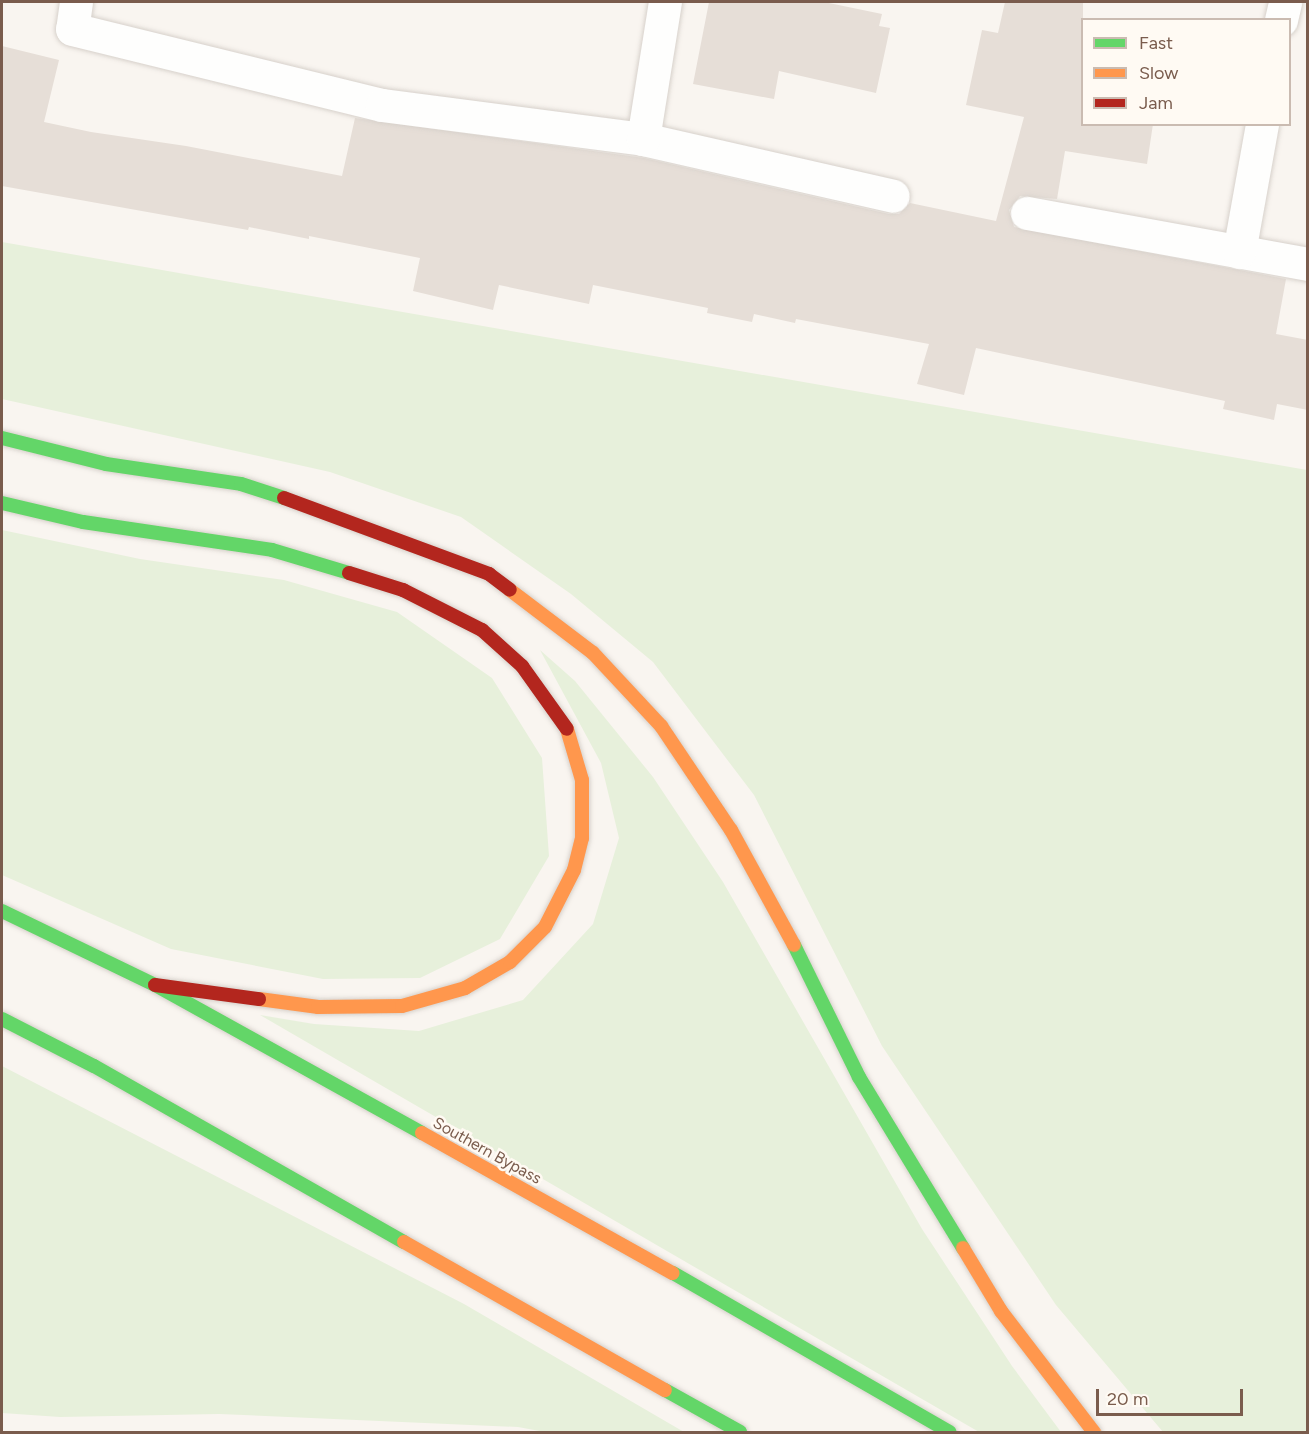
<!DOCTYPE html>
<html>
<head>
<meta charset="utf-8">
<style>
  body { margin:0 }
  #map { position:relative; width:1309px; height:1434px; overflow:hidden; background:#f9f5f0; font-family:Figtree,sans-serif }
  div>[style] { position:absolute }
  .green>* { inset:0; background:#e7f0db }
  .building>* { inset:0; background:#e6ded7 }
  .roads { filter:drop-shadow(0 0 2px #d7d1cb) drop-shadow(0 0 2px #d7d1cb) }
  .street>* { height:33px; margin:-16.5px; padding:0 16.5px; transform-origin:16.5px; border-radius:16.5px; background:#fefefd }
  .fast>* { height:14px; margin:-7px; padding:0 7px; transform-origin:7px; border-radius:7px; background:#63d668 }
  .slow>* { height:14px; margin:-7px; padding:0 7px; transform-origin:7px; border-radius:7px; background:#ff974d }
  .jam>* { height:14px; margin:-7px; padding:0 7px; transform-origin:7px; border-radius:7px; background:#b3261e }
  span { translate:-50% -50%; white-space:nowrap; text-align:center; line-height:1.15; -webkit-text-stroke:5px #fffaf3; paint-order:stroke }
  .street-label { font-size:16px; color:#7a5c4d }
  .frame { position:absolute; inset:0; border:3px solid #7a5c4d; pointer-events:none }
  .legend { position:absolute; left:1081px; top:18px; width:210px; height:108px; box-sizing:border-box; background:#fffaf3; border:2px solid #cabbb1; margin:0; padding:8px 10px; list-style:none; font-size:18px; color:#7a5c4d }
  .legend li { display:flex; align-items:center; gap:12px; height:30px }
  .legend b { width:30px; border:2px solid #cabbb1 }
  .scale { position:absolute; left:1096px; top:1389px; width:147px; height:27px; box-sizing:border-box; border:3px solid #7a5c4d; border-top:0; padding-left:8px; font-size:18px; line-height:21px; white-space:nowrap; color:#7a5c4d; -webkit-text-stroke:4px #fffaf3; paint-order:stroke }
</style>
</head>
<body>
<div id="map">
  <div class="green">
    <i style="clip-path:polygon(2px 242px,1307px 470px,1307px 1432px,1163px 1432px,1056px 1305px,882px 1046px,754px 795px,653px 662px,571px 594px,461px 517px,330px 472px,2px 399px)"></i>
    <i style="clip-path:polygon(2px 530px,140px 559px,284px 580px,397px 612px,492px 678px,542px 758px,549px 856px,500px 939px,420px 978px,323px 979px,171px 949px,2px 875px)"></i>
    <i style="clip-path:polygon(540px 650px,575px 681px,653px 777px,723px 882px,922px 1229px,1012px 1366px,1061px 1432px,979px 1432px,260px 1015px,314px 1024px,419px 1031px,523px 1000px,593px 924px,619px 838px,601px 763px)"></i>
    <i style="clip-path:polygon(2px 1066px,464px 1304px,684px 1432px,545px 1432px,518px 1427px,219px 1414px,60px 1417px,2px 1413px)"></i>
  </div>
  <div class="building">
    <i style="clip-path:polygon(709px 2px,824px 2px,882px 14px,879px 26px,890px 28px,876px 93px,779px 71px,774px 99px,693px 84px)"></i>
    <i style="clip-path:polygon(1005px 2px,1083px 2px,1083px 124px,1153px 124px,1147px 164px,1065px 151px,1057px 199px,1020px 196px,1009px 210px,1014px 227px,1286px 279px,1276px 334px,1308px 340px,1308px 410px,1277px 404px,1274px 420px,1223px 409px,1225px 401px,976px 348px,964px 395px,917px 384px,929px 344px,796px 319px,795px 323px,754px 314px,752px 322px,707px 313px,708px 308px,593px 285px,589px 304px,499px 285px,493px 310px,413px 291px,420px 258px,309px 236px,309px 239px,249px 227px,248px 230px,2px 186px,2px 46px,59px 60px,44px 122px,91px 132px,186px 146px,342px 176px,355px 118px,644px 158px,889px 214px,899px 214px,910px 203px,996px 221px,1024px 117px,966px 105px,982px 30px,998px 33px)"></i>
  </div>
  <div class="roads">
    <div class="street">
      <i style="left:76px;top:2px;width:27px;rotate:98deg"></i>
      <i style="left:72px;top:29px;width:319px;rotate:13.8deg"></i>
      <i style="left:382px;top:105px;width:263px;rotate:7.4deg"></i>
      <i style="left:643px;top:139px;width:256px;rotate:12.8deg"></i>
      <i style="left:1281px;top:20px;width:18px;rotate:-77deg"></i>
      <i style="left:643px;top:139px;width:139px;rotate:-80.9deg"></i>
      <i style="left:1027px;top:213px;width:286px;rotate:10.3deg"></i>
      <i style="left:1239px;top:252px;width:130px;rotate:-79.8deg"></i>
    </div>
    <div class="fast">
      <i style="left:2px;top:438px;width:107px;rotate:14deg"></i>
      <i style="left:106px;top:464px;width:136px;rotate:8.4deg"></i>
      <i style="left:241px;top:484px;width:45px;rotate:18deg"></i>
      <i style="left:2px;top:503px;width:83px;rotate:13.2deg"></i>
      <i style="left:83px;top:522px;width:191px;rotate:8.4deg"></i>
      <i style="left:272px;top:550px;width:80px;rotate:16.6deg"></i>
      <i style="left:2px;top:911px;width:170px;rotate:25.8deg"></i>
      <i style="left:155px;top:985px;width:305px;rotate:29deg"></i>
      <i style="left:794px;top:945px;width:147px;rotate:63.8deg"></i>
      <i style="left:859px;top:1077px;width:200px;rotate:58.7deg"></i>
      <i style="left:2px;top:1019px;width:103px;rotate:27.1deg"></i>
      <i style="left:94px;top:1066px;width:356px;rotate:29.6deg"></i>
      <i style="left:673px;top:1273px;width:319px;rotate:29.9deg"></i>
      <i style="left:665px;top:1390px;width:86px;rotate:29.2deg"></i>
    </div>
    <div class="slow">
      <i style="left:510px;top:590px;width:104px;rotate:37.2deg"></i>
      <i style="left:593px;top:653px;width:100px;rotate:47deg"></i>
      <i style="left:661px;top:726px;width:125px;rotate:56.1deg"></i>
      <i style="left:731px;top:830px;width:131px;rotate:61.3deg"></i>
      <i style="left:259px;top:999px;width:60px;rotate:7.7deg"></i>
      <i style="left:318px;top:1007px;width:84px;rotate:-0.7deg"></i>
      <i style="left:402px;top:1006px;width:66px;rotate:-15.9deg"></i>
      <i style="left:465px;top:988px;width:52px;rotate:-30deg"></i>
      <i style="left:510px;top:962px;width:49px;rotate:-45deg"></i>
      <i style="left:545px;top:927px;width:64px;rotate:-63deg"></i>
      <i style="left:574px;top:870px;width:33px;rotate:-76deg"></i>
      <i style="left:582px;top:838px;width:58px;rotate:-90deg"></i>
      <i style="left:582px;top:780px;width:53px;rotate:-106.4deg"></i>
      <i style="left:422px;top:1133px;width:287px;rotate:29.2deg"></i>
      <i style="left:404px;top:1242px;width:300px;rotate:29.6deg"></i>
      <i style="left:963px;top:1248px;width:74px;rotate:58.9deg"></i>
      <i style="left:1001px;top:1311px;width:153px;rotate:52.5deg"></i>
    </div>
    <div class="jam">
      <i style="left:284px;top:498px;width:219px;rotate:20.3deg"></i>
      <i style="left:489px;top:574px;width:26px;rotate:37deg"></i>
      <i style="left:349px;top:573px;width:57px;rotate:17.5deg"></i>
      <i style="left:403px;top:590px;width:89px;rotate:26.9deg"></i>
      <i style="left:482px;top:630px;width:54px;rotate:42deg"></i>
      <i style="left:522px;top:666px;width:77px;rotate:54.5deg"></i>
      <i style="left:155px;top:985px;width:105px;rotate:7.7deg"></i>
    </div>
  </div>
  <div class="street-label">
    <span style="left:487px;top:1151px;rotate:29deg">Southern Bypass</span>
  </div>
  <div class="frame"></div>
  <ul class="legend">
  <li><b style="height:8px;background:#63d668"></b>Fast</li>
  <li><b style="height:8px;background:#ff974d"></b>Slow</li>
  <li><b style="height:8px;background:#b3261e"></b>Jam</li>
  </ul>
  <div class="scale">20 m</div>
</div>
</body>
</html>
